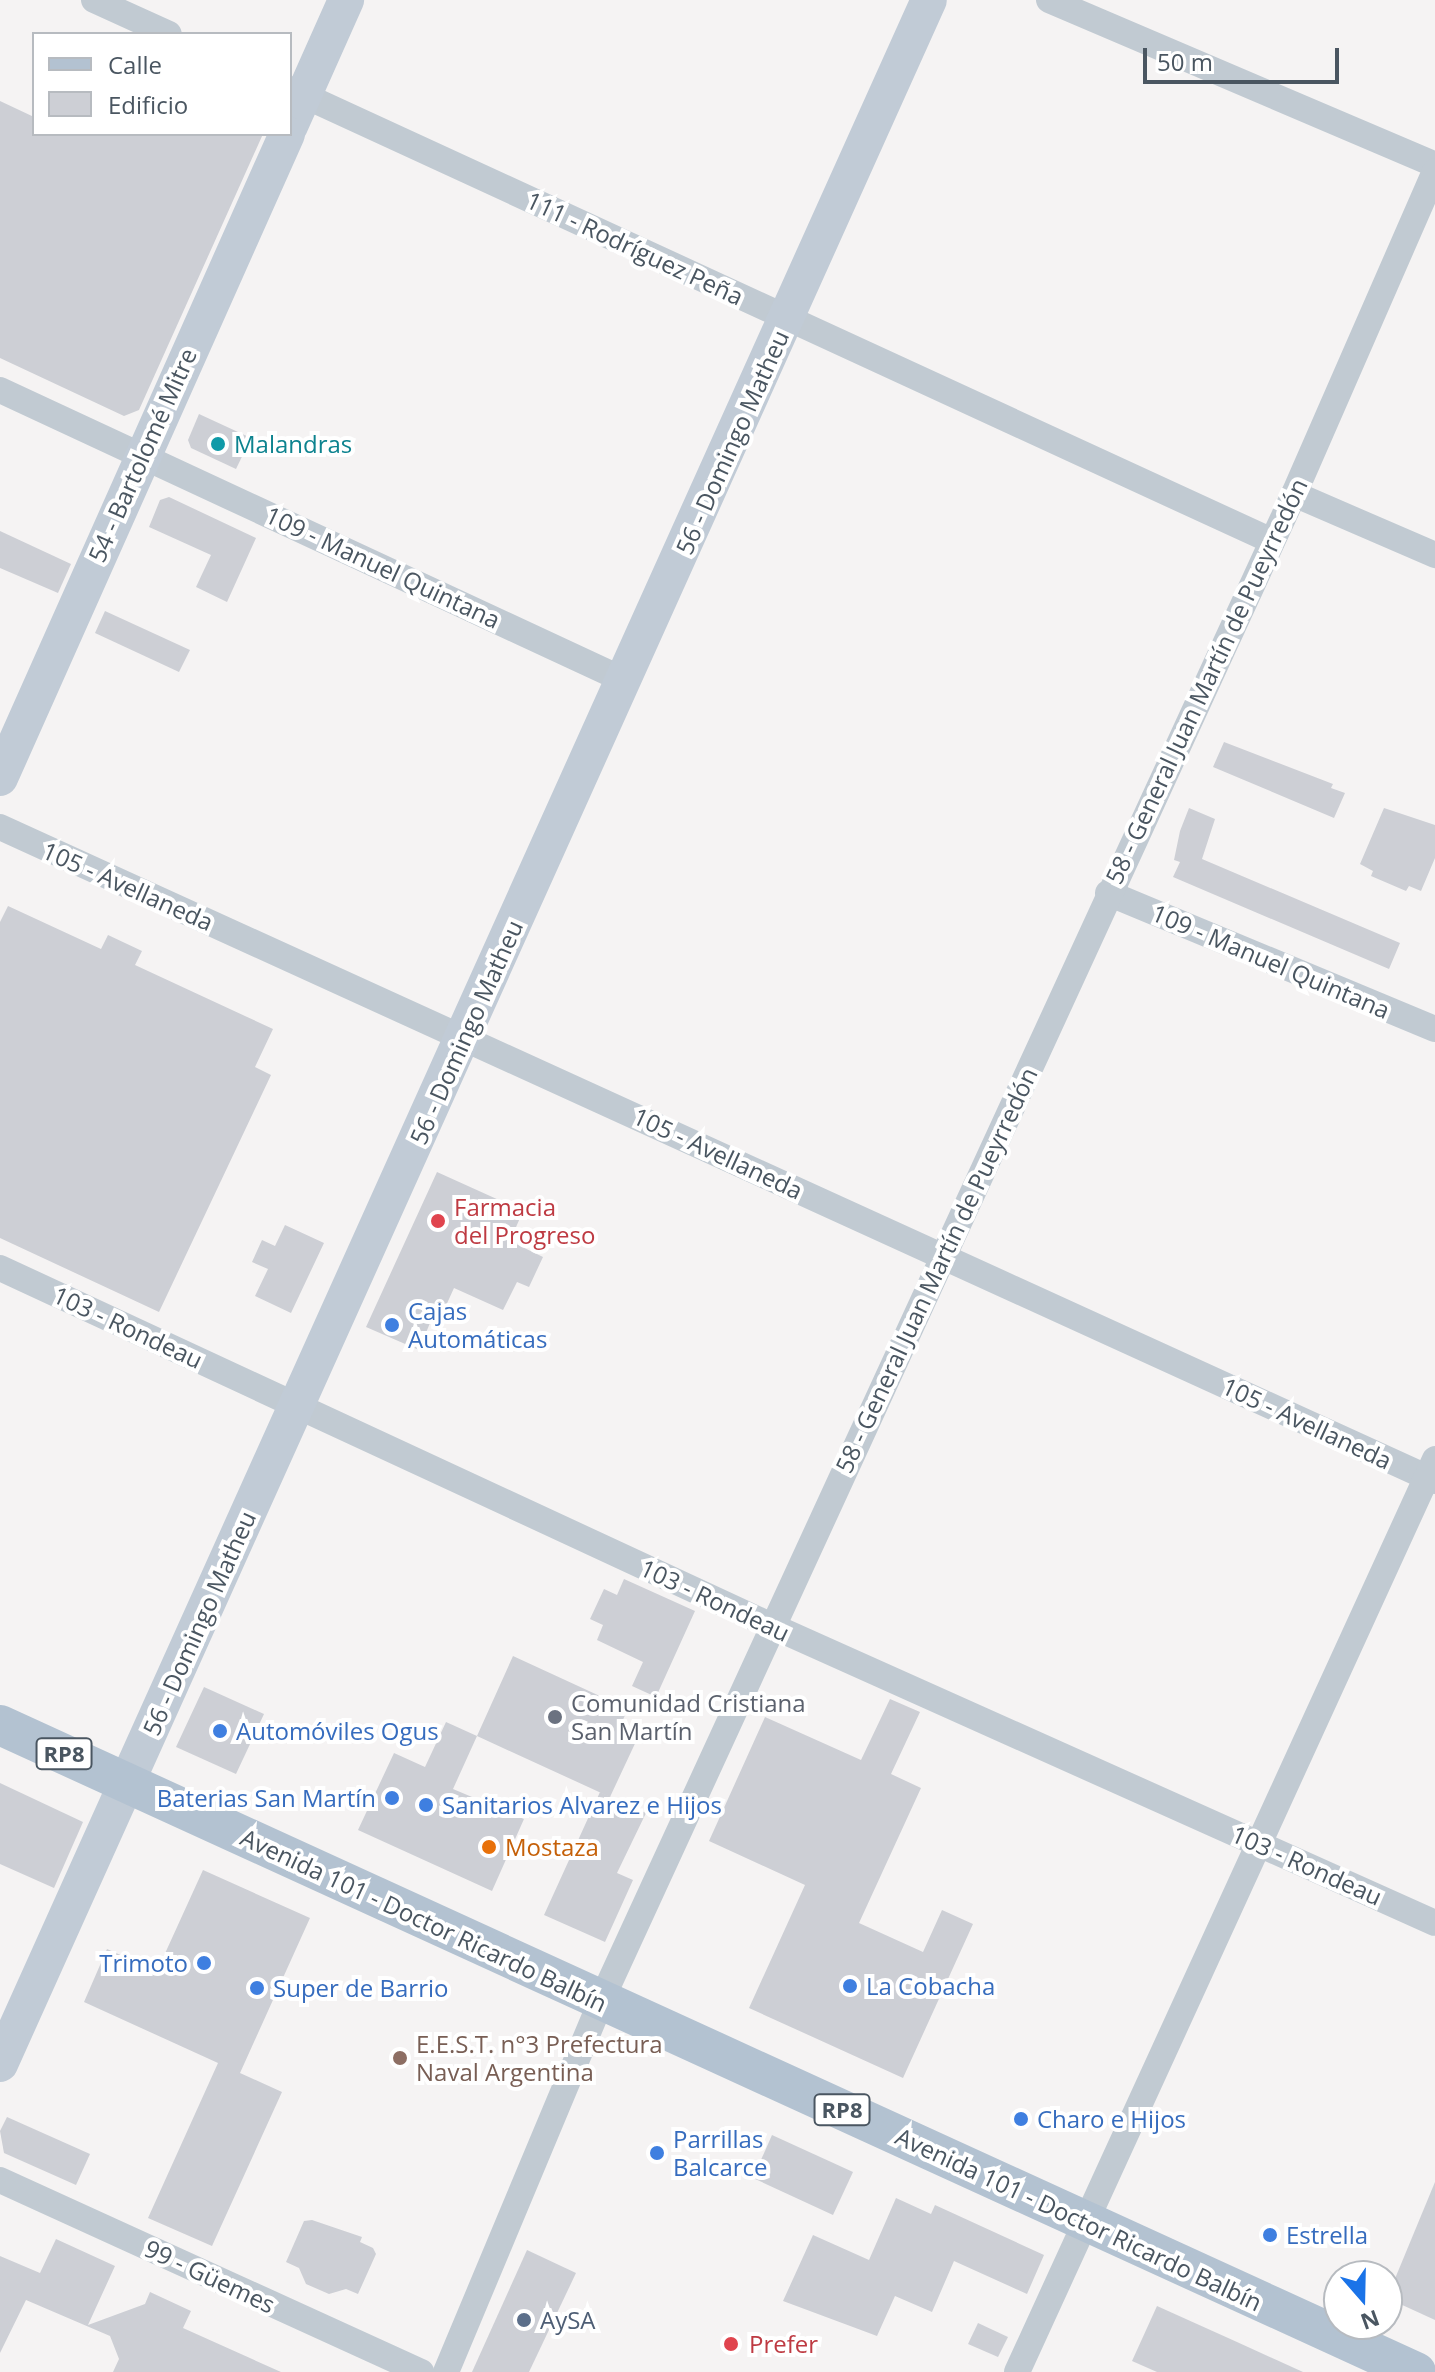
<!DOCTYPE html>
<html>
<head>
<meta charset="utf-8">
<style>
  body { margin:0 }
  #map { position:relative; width:1435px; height:2372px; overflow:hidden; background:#f5f3f3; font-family:"Open Sans",sans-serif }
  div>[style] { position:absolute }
  .building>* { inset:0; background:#cdcfd5 }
  .street>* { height:26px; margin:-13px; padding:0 13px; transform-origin:13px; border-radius:13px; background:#c1cad2 }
  .secondary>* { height:36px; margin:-18px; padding:0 18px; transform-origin:18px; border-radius:18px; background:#c1cbd6 }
  .primary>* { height:40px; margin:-20px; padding:0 20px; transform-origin:20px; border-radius:20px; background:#b3c2d1 }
  .dots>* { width:22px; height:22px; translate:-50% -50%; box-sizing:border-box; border:4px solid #fff; border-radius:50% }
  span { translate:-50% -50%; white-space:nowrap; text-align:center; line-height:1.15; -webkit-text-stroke:8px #fff; paint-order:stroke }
  .shield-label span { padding:2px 6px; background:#fff; border:2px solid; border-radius:6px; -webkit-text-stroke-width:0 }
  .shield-label { font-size:22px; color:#4a5661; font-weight:700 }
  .street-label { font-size:24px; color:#4a5661 }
  .culture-label { font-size:24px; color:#0d838f }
  .left { translate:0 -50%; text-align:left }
  .health-label { font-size:24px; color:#be3a42 }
  .shop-label { font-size:24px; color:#366cbe }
  .right { translate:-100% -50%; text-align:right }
  .worship-label { font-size:24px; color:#5b616d }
  .food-label { font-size:24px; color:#c56008 }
  .education-label { font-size:24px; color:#785e54 }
  .service-label { font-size:24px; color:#4e5e75 }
  .legend { position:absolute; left:32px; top:32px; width:260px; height:104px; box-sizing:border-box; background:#fff; border:2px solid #b7bbc0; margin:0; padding:10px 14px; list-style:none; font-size:24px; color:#4a5661 }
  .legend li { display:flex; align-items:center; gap:16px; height:40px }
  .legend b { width:40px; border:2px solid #b7bbc0 }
  .north { position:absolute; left:1323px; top:2260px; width:80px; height:80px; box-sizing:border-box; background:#fff; border:2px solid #b7bbc0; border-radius:50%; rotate:160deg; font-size:22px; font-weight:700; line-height:32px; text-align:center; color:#4a5661 }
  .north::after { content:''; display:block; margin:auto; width:28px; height:36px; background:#1a73e8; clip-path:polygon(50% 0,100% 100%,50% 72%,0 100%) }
  .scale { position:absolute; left:1143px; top:48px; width:196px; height:36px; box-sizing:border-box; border:4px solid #4a5661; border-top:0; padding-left:10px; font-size:24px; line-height:28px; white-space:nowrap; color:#4a5661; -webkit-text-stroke:6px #fff; paint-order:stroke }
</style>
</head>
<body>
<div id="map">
  <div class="building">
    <i style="clip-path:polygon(0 101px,34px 117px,34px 134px,263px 134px,139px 410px,124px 416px,0 358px)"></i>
    <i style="clip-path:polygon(199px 414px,251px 438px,236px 469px,191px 448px,188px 440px)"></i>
    <i style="clip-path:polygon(169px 497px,256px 538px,227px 602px,196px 587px,211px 555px,149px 527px,160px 500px)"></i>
    <i style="clip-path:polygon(0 531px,71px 564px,58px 593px,0 568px)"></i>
    <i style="clip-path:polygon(105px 611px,190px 650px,179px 672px,95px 633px)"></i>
    <i style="clip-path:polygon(1224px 742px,1333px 784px,1331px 788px,1345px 793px,1334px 818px,1213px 767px)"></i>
    <i style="clip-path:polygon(1189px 808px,1215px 819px,1202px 859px,1400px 943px,1389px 969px,1173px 877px,1180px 862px,1174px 860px,1180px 831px)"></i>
    <i style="clip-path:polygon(1384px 808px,1435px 825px,1435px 858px,1421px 891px,1409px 886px,1406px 891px,1371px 876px,1373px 871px,1360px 864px)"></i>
    <i style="clip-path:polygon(8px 906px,101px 949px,108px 935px,142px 951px,135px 965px,273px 1029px,255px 1067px,271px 1075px,159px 1312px,0 1238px,0 922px)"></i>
    <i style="clip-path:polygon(437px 1172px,523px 1211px,510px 1241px,543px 1257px,529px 1287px,517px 1282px,503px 1310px,454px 1288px,439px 1321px,432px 1318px,419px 1350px,366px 1327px)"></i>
    <i style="clip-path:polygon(285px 1225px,324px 1243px,291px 1313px,255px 1296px,268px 1269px,252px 1262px,262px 1240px,275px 1246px)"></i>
    <i style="clip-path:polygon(624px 1579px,695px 1611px,656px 1697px,632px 1686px,643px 1662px,597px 1640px,603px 1625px,590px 1619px,604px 1589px,617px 1595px)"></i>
    <i style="clip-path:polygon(513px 1656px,628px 1709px,620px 1726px,639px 1735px,610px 1797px,477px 1736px)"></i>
    <i style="clip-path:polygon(204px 1687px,264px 1714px,236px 1774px,176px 1747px)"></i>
    <i style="clip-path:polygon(890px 1699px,920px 1712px,891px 1774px,921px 1788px,859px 1923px,923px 1952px,942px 1910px,973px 1924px,903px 2078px,749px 2008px,805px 1885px,709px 1841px,765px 1717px,861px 1760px)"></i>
    <i style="clip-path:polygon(446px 1722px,477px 1736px,453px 1789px,524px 1819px,492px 1891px,358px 1830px,394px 1753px,425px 1767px)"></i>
    <i style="clip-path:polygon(0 1783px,83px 1822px,54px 1888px,0 1864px)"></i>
    <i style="clip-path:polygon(600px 1792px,646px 1813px,617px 1873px,633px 1880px,605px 1942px,544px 1915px)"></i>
    <i style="clip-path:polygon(203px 1870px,310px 1918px,240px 2073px,282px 2092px,212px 2246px,148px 2218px,218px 2063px,84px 2002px,107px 1949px,157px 1971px)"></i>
    <i style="clip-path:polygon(7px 2117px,90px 2154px,76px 2185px,4px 2153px,0 2131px)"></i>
    <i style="clip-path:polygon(772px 2135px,853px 2172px,833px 2215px,753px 2178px)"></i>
    <i style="clip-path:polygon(1435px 2182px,1435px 2320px,1387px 2298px)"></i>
    <i style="clip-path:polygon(896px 2198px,931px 2214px,935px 2205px,1044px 2255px,1027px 2294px,954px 2261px,932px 2312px,895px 2296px,877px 2336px,783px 2301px,813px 2235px,869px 2260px)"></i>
    <i style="clip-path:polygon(312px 2220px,362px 2237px,360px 2242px,373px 2248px,376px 2254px,358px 2294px,346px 2289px,329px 2294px,306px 2284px,299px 2268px,286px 2262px,304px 2221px)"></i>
    <i style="clip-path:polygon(56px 2239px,115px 2266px,88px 2325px,145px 2304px,150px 2292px,191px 2311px,183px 2328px,281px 2372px,113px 2372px,119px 2359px,110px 2336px,26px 2300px,0 2353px,0 2256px,40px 2273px)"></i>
    <i style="clip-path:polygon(527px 2250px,576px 2273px,529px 2372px,472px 2372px)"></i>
    <i style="clip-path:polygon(1157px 2306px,1237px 2342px,1303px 2372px,1157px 2372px,1132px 2361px)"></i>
    <i style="clip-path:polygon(978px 2323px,1008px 2337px,998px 2357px,968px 2344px)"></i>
  </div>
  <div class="street">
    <i style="left:94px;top:0;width:82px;rotate:24.4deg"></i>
    <i style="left:1049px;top:0;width:420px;rotate:23.1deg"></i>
    <i style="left:290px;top:89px;width:1081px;rotate:24.72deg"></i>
    <i style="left:0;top:390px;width:688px;rotate:24.93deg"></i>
    <i style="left:1294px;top:494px;width:154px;rotate:23.4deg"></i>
    <i style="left:0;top:827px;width:1577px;rotate:24.5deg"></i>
    <i style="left:1108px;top:893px;width:354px;rotate:22.6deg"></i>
    <i style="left:0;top:1268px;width:851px;rotate:24.88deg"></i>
    <i style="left:772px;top:1626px;width:726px;rotate:24.13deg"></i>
    <i style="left:0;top:2180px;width:463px;rotate:24.5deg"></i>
    <i style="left:446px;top:2372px;width:402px;rotate:-67.3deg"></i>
    <i style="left:601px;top:2001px;width:1659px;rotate:-65.3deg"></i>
    <i style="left:1294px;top:494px;width:352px;rotate:-66.4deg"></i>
    <i style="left:1017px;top:2372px;width:1004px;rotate:-65.4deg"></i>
  </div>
  <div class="secondary">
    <i style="left:290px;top:126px;width:138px;rotate:-66deg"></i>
    <i style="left:0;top:778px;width:705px;rotate:-65.98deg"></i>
    <i style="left:0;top:2064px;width:2263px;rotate:-65.77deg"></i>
  </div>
  <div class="primary">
    <i style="left:0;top:1725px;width:1557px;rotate:24.56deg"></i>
  </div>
  <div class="dots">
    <i style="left:218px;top:444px;background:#0f9aa8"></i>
    <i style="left:438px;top:1221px;background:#e0444e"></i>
    <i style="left:392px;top:1325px;background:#3f7fe0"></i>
    <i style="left:555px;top:1717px;background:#6b7280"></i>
    <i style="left:220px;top:1731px;background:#3f7fe0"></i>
    <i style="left:392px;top:1798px;background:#3f7fe0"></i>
    <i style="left:426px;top:1805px;background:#3f7fe0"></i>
    <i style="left:489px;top:1847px;background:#e8710a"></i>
    <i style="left:204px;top:1963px;background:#3f7fe0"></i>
    <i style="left:850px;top:1986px;background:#3f7fe0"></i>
    <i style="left:257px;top:1988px;background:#3f7fe0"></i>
    <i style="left:400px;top:2058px;background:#8d6e63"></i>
    <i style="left:1021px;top:2119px;background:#3f7fe0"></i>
    <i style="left:657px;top:2153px;background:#3f7fe0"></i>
    <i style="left:1270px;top:2235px;background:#3f7fe0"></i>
    <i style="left:524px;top:2320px;background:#5c6f8a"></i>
    <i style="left:731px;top:2344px;background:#e0444e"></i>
  </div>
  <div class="shield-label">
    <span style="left:64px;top:1754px">RP8</span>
    <span style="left:842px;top:2110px">RP8</span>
  </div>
  <div class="street-label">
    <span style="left:635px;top:248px;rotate:25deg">111 - Rodríguez Peña</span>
    <span style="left:732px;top:442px;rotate:-66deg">56 - Domingo Matheu</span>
    <span style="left:142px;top:455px;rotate:-66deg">54 - Bartolomé Mitre</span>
    <span style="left:383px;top:567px;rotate:25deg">109 - Manuel Quintana</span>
    <span style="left:1206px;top:681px;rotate:-65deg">58 - General Juan Martín de Pueyrredón</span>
    <span style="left:128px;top:886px;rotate:24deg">105 - Avellaneda</span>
    <span style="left:1271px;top:961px;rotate:23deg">109 - Manuel Quintana</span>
    <span style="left:466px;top:1032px;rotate:-66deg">56 - Domingo Matheu</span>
    <span style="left:718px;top:1153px;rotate:25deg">105 - Avellaneda</span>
    <span style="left:936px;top:1270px;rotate:-65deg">58 - General Juan Martín de Pueyrredón</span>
    <span style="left:128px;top:1327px;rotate:25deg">103 - Rondeau</span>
    <span style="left:1307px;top:1423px;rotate:25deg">105 - Avellaneda</span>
    <span style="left:715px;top:1600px;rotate:25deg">103 - Rondeau</span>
    <span style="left:199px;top:1623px;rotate:-66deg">56 - Domingo Matheu</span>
    <span style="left:1307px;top:1865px;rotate:24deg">103 - Rondeau</span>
    <span style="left:424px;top:1920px;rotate:25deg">Avenida 101 - Doctor Ricardo Balbín</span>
    <span style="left:1079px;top:2219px;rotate:25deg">Avenida 101 - Doctor Ricardo Balbín</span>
    <span style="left:210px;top:2276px;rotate:25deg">99 - Güemes</span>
  </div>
  <div class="culture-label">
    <span class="left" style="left:234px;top:444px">Malandras</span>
  </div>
  <div class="health-label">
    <span class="left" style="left:454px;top:1221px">Farmacia<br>del Progreso</span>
    <span class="left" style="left:749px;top:2344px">Prefer</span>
  </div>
  <div class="shop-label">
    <span class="left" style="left:408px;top:1325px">Cajas<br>Automáticas</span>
    <span class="left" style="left:236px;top:1731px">Automóviles Ogus</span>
    <span class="right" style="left:376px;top:1798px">Baterias San Martín</span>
    <span class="left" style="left:442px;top:1805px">Sanitarios Alvarez e Hijos</span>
    <span class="right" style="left:188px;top:1963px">Trimoto</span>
    <span class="left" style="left:866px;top:1986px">La Cobacha</span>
    <span class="left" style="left:273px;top:1988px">Super de Barrio</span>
    <span class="left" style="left:1037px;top:2119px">Charo e Hijos</span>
    <span class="left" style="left:673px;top:2153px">Parrillas<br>Balcarce</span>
    <span class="left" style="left:1286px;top:2235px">Estrella</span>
  </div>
  <div class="worship-label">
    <span class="left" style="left:571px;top:1717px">Comunidad Cristiana<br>San Martín</span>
  </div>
  <div class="food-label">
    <span class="left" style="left:505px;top:1847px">Mostaza</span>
  </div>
  <div class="education-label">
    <span class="left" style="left:416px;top:2058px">E.E.S.T. n°3 Prefectura<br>Naval Argentina</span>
  </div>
  <div class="service-label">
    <span class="left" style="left:540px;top:2320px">AySA</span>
  </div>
  <ul class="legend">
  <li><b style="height:10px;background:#b3c2d1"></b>Calle</li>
  <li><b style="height:22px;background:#cdcfd5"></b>Edificio</li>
  </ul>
  <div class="north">N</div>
  <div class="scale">50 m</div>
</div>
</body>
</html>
